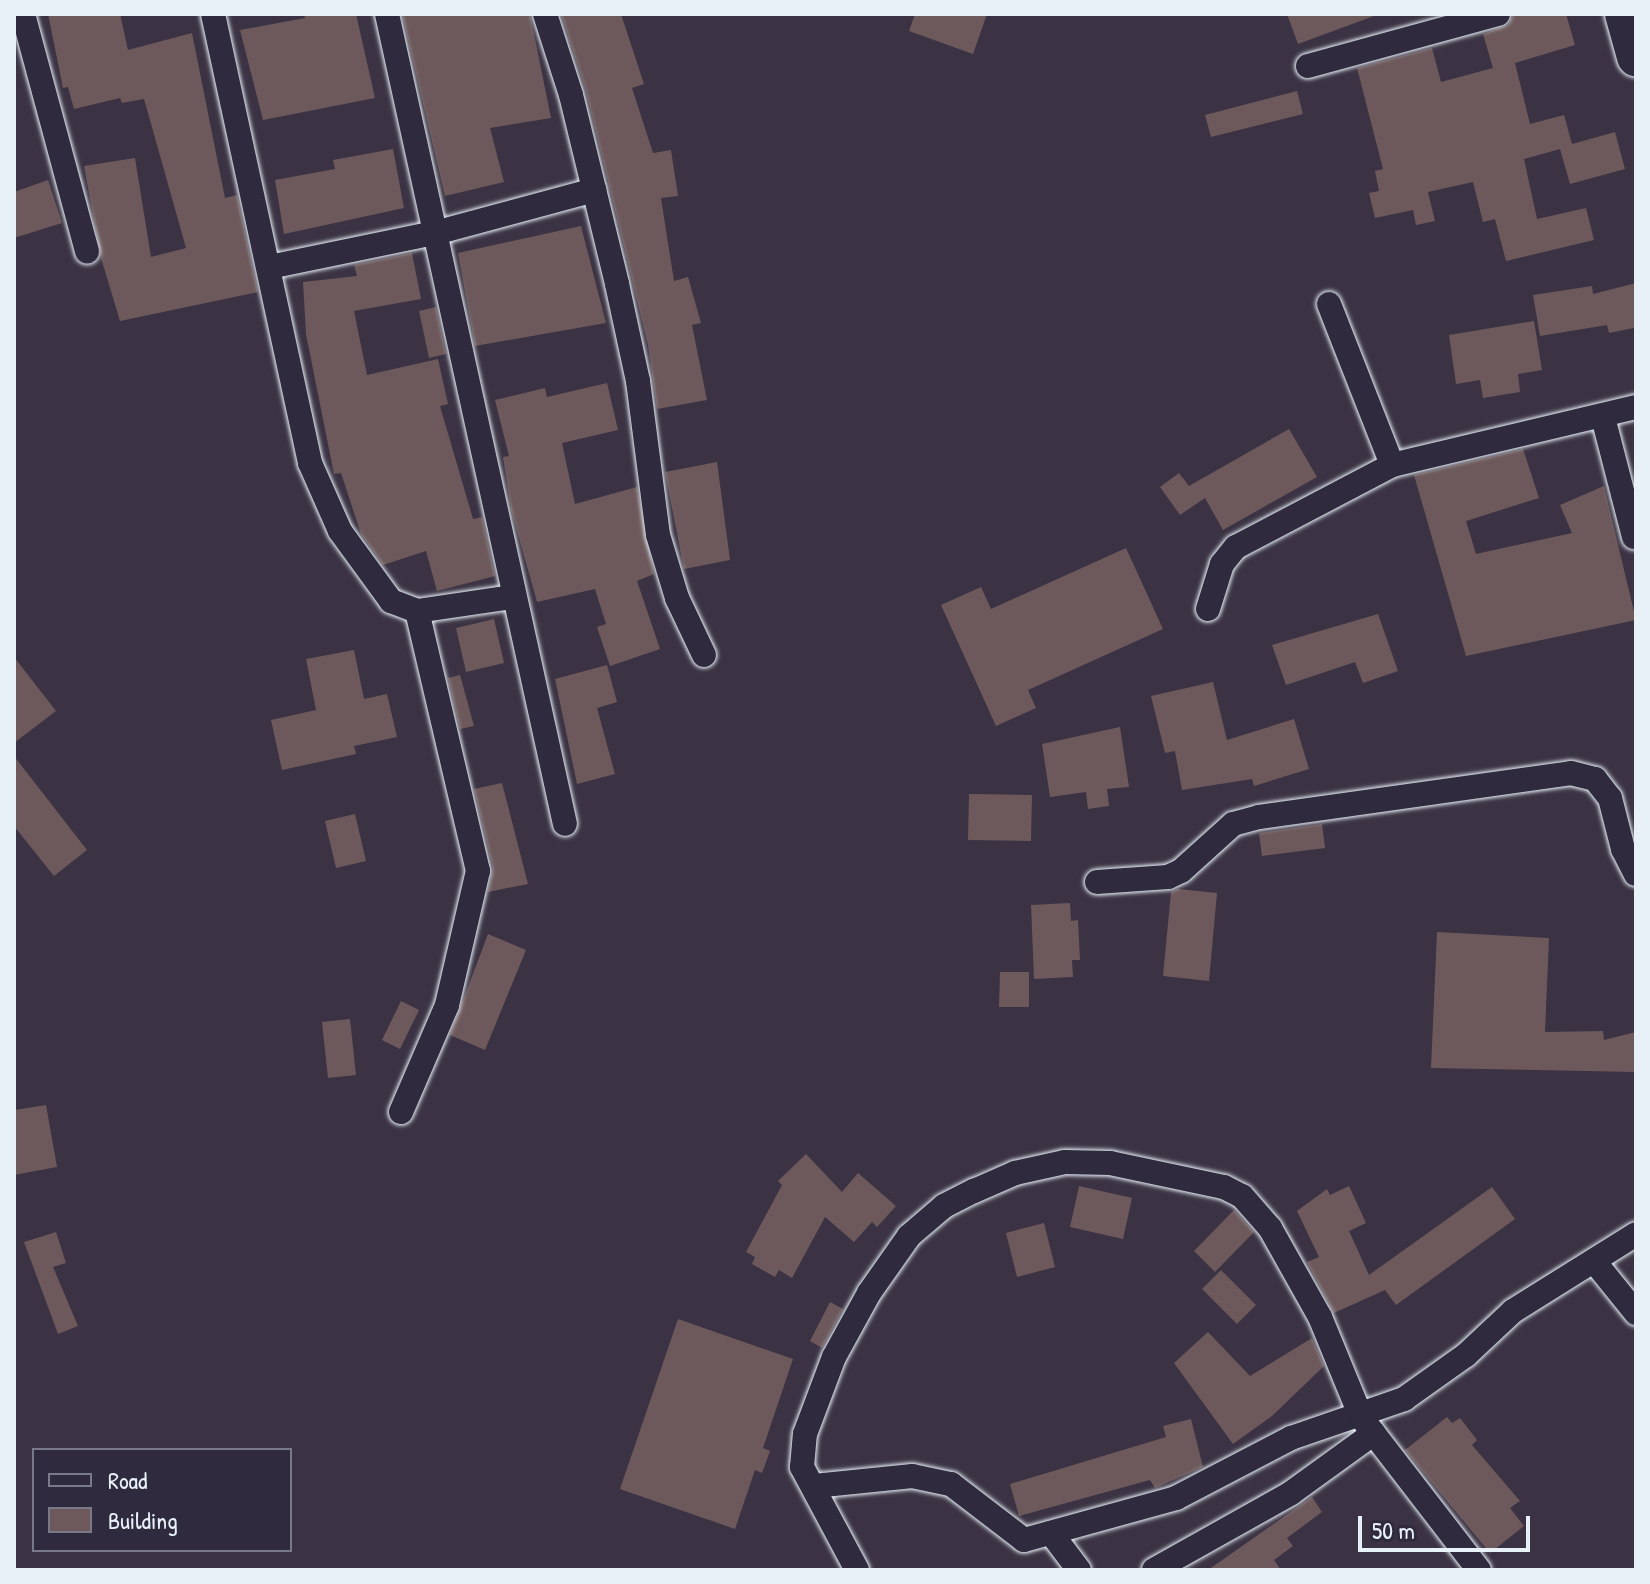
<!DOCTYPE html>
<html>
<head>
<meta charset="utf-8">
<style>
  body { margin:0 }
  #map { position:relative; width:1650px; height:1584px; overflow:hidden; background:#3b3343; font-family:"Patrick Hand",sans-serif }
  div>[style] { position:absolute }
  .building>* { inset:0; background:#6d595b }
  .roads { filter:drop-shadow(0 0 2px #e8f1f8) drop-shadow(0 0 2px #e8f1f8) }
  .street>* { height:24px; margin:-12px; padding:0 12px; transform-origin:12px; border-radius:12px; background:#2f2a3d }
  .primary>* { height:38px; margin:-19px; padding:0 19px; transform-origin:19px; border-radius:19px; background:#2f2a3d }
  span { translate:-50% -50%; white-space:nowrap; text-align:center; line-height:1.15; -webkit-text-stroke:7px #2f2a3d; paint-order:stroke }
  .frame { position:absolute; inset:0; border:16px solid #e8f1f8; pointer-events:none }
  .legend { position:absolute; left:32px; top:1448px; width:260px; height:104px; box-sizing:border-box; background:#2f2a3d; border:2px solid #797a88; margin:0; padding:10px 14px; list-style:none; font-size:24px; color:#e8f1f8 }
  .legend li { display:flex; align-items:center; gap:16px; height:40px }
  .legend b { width:40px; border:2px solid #797a88 }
  .scale { position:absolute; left:1358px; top:1516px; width:172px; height:36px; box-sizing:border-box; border:4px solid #e8f1f8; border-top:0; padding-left:10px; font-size:24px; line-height:28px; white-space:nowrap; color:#e8f1f8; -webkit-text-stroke:6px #2f2a3d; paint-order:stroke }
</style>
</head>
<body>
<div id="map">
  <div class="building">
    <i style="clip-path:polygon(48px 14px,120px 14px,128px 50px,192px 33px,225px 198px,237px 195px,258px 292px,120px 321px,101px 258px,84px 166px,135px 158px,151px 257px,186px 248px,144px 99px,122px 103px,120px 98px,74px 109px,68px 87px,63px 88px)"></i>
    <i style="clip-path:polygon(304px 14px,356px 14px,375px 98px,263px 120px,240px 30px,305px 18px)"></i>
    <i style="clip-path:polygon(402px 14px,530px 14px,551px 118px,490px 128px,504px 182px,445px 196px)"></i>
    <i style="clip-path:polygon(561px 14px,621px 14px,644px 84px,632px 88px,653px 153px,671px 150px,678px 196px,661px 198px,674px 281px,688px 277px,701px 323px,692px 325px,707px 400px,657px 409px,648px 345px,586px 91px)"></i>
    <i style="clip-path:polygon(915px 14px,987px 14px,973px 54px,909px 31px)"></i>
    <i style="clip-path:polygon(1287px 14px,1374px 14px,1374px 16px,1298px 44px)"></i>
    <i style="clip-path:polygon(1566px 14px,1575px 45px,1515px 63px,1530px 124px,1564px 115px,1572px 144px,1615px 132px,1625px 169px,1570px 184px,1560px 149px,1524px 159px,1537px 219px,1586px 208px,1594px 240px,1506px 261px,1495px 219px,1483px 222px,1473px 182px,1428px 192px,1435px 221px,1416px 225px,1413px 210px,1375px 218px,1369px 193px,1379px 191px,1375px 171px,1383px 169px,1357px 68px,1432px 48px,1441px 82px,1493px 68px,1483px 34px,1508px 25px,1513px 16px)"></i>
    <i style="clip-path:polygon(1297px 91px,1303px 114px,1211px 137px,1205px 115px)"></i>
    <i style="clip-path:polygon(393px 149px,404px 208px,284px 234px,275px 180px,335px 169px,333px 160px)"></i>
    <i style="clip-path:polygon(48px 180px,62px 223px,14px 238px,14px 192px)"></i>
    <i style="clip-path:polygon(581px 226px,606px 323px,475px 346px,458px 253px)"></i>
    <i style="clip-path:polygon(412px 253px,421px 299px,354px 311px,367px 375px,438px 359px,448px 404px,440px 406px,473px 519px,482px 517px,495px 576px,437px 591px,426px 551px,383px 565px,361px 534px,341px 473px,334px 474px,306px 334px,303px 282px,357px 276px,354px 265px)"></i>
    <i style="clip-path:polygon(1636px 283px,1634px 328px,1609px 333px,1607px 325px,1540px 336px,1533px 295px,1592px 286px,1593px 294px)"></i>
    <i style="clip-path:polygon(436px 307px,446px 354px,429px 358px,419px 311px)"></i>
    <i style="clip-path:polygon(1534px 321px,1542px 370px,1518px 374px,1520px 392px,1483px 398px,1480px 380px,1456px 384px,1449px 335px)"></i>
    <i style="clip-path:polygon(607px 383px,618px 430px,562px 443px,575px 504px,637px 487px,654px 574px,637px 581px,660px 649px,610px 666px,597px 627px,606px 624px,595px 589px,537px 602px,511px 509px,503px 457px,509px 456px,495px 400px,545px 388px,547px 397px)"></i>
    <i style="clip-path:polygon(1289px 429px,1317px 477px,1223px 530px,1205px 498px,1180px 515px,1160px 487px,1179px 473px,1189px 486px)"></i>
    <i style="clip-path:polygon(1523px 449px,1539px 498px,1466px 521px,1476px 554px,1572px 533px,1560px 505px,1604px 486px,1636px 620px,1466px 656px,1414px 475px)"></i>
    <i style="clip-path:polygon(717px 462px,730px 560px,684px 569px,665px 472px)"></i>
    <i style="clip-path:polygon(1126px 548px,1163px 629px,1028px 690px,1036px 708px,996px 726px,941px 605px,981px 587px,991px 609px)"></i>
    <i style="clip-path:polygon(1378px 614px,1398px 671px,1363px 683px,1355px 662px,1286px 685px,1272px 645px)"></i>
    <i style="clip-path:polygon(494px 619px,504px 663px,466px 672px,456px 628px)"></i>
    <i style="clip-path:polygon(354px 650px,364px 699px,387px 694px,397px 737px,354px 746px,356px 754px,282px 770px,271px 720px,316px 710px,306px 659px)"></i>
    <i style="clip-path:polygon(14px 657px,56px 711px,14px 743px)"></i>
    <i style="clip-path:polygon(607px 665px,617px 702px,597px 708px,615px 774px,577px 784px,555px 679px)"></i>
    <i style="clip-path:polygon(460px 675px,474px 726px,460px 729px,448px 678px)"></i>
    <i style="clip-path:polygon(1213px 682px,1227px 740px,1294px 719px,1309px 769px,1254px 786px,1252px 779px,1182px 790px,1175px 751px,1165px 753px,1151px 696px)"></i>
    <i style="clip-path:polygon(1120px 727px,1129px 787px,1107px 789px,1109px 806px,1088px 809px,1086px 792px,1050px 797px,1042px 744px)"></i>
    <i style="clip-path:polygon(14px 756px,87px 850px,54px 876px,14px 826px)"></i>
    <i style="clip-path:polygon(502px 783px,528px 884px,488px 892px,493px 868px,474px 789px)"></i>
    <i style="clip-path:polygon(969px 794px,1032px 795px,1031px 841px,968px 840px)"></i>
    <i style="clip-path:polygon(355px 814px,366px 861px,336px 868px,325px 821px)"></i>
    <i style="clip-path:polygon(1322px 824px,1325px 848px,1262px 856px,1259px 833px)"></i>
    <i style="clip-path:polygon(1178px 889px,1217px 893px,1209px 981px,1163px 976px,1171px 892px)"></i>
    <i style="clip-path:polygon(1070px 903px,1071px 921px,1078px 920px,1080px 960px,1072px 960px,1073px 977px,1034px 979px,1031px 905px)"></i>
    <i style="clip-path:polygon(1437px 932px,1549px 938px,1545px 1032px,1603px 1031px,1604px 1040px,1636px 1032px,1636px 1072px,1431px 1068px)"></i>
    <i style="clip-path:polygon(488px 934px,526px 950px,485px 1050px,450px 1035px)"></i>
    <i style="clip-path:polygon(1000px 972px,1029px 972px,1029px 1007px,999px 1007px)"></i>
    <i style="clip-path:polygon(401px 1001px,419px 1010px,400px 1049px,382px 1040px)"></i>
    <i style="clip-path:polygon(350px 1019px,356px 1075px,328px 1078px,322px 1022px)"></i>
    <i style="clip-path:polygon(46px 1105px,57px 1167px,14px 1175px,14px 1110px)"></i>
    <i style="clip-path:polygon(806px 1154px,842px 1192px,858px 1173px,896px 1206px,877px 1227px,872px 1222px,854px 1242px,825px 1217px,792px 1278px,779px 1270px,775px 1277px,752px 1264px,755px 1257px,746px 1252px,782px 1185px,778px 1181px)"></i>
    <i style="clip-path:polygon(1079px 1186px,1132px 1198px,1123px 1239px,1070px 1227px)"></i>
    <i style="clip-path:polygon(1349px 1186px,1366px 1223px,1349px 1231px,1369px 1275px,1492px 1187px,1515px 1219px,1396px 1305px,1385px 1290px,1334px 1313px,1307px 1262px,1319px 1257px,1297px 1211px,1327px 1189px,1330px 1195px)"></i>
    <i style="clip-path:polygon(1234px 1210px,1254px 1232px,1215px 1272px,1194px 1251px)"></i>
    <i style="clip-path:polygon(1044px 1223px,1055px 1267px,1017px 1277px,1006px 1233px)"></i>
    <i style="clip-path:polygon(56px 1232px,66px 1263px,53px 1267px,78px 1326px,58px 1334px,24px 1242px)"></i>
    <i style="clip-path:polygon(1221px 1270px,1256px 1305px,1237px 1324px,1202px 1289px)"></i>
    <i style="clip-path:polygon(830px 1302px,843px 1309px,822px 1348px,810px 1341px)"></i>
    <i style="clip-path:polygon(678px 1319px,793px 1359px,763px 1448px,770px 1451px,762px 1473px,755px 1470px,735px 1529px,620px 1489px)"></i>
    <i style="clip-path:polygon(1208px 1332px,1250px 1376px,1312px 1338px,1324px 1366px,1272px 1416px,1233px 1444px,1174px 1363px)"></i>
    <i style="clip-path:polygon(1447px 1417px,1452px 1423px,1460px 1418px,1477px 1440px,1472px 1445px,1520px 1501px,1510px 1508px,1524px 1526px,1490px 1553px,1405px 1450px)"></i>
    <i style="clip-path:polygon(1191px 1419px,1203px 1467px,1155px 1488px,1150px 1480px,1019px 1516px,1010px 1484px,1166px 1437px,1163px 1426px)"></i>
    <i style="clip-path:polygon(1312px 1497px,1322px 1512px,1287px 1538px,1293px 1546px,1274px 1560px,1281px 1570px,1208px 1570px)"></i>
  </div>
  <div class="roads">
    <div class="street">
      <i style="left:23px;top:14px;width:246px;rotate:74.9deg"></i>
      <i style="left:213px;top:14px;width:459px;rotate:77.8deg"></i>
      <i style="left:310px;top:463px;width:74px;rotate:66.2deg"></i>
      <i style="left:340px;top:531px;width:87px;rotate:53.9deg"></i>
      <i style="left:391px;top:601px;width:28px;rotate:21deg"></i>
      <i style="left:417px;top:611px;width:97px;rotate:-8.3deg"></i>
      <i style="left:387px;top:14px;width:829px;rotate:77.61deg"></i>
      <i style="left:545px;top:14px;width:85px;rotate:72.2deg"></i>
      <i style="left:571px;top:95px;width:195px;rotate:76.3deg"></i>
      <i style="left:617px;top:284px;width:99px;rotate:77.8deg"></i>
      <i style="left:638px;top:381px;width:155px;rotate:82.6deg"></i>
      <i style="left:658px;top:535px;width:66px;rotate:73.2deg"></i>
      <i style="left:677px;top:598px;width:63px;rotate:64.7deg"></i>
      <i style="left:1308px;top:66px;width:197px;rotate:-15.3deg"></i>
      <i style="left:269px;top:267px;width:169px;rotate:-11.6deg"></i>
      <i style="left:435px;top:233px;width:165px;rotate:-15.1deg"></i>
      <i style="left:1329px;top:304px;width:173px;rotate:68.6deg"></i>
      <i style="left:1603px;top:417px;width:124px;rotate:75.5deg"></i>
      <i style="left:1208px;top:609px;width:47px;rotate:-72.7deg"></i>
      <i style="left:1222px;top:564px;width:22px;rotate:-51deg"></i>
      <i style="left:1236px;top:547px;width:176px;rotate:-27.7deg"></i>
      <i style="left:1392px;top:465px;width:251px;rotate:-13.4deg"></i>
      <i style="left:1097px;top:882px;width:71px;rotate:-4deg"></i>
      <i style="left:1168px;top:877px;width:14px;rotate:-25deg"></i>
      <i style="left:1181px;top:871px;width:70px;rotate:-42.1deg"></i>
      <i style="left:1233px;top:824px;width:27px;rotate:-15deg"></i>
      <i style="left:1259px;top:817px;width:315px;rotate:-8deg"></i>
      <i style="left:1571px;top:773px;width:25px;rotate:14deg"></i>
      <i style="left:1595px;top:779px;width:24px;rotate:52deg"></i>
      <i style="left:1610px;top:798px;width:53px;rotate:75.7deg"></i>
      <i style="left:1623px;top:849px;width:28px;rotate:63deg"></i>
      <i style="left:401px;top:1112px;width:116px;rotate:-66.7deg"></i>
      <i style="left:447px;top:1005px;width:138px;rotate:-77deg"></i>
      <i style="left:478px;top:871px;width:267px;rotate:-103.2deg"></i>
      <i style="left:1594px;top:1261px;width:67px;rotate:51.1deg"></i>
      <i style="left:814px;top:1486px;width:99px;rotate:-5.8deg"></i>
      <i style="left:912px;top:1476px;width:40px;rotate:12deg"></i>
      <i style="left:951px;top:1484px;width:92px;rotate:37.5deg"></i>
      <i style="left:1024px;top:1540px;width:158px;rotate:-15.4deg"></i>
      <i style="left:1176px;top:1498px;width:130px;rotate:-27.6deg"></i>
      <i style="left:1291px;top:1438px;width:120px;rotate:-19deg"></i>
      <i style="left:1404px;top:1399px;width:76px;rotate:-35.4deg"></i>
      <i style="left:1466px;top:1355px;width:64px;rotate:-43.1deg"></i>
      <i style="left:1513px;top:1311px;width:145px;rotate:-32deg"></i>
      <i style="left:1051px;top:1533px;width:46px;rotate:52.9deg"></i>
      <i style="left:857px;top:1570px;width:117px;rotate:-118.1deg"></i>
      <i style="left:802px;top:1467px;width:33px;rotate:-85deg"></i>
      <i style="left:805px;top:1434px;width:82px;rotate:-69.4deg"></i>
      <i style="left:834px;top:1357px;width:73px;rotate:-61.3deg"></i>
      <i style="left:869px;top:1293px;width:70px;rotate:-54.9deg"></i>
      <i style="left:909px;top:1236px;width:46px;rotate:-40.6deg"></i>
      <i style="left:944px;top:1206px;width:34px;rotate:-27deg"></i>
      <i style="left:974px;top:1191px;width:45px;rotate:-23.7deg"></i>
      <i style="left:1015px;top:1173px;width:51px;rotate:-12.4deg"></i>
      <i style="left:1065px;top:1162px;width:45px;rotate:1.3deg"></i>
      <i style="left:1110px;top:1163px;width:116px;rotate:11.9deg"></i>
      <i style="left:1224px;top:1187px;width:20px;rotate:27deg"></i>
      <i style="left:1242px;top:1196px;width:43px;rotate:48.8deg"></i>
      <i style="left:1270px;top:1228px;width:102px;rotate:60.7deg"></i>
      <i style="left:1320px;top:1317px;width:108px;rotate:67.7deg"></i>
      <i style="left:1361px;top:1417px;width:193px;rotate:52.4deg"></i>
      <i style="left:1154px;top:1570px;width:157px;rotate:-29.3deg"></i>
      <i style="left:1291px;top:1493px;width:102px;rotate:-35.9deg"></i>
    </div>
    <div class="primary">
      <i style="left:1624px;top:14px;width:45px;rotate:74.4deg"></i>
    </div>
  </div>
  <div class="frame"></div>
  <ul class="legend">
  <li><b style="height:10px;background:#2f2a3d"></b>Road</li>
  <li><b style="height:22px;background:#6d595b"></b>Building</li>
  </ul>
  <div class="scale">50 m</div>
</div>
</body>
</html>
